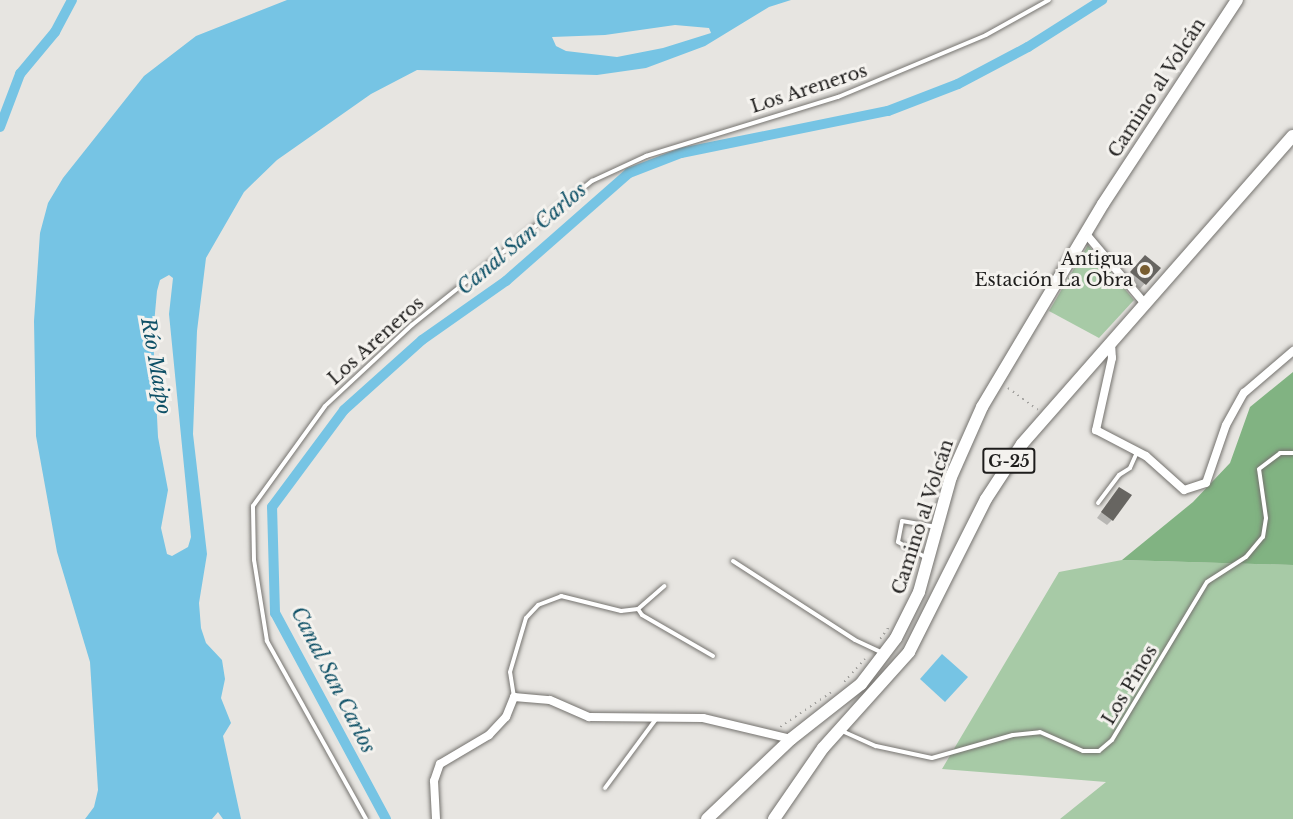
<!DOCTYPE html>
<html>
<head>
<meta charset="utf-8">
<style>
  body { margin:0 }
  #map { position:relative; width:1293px; height:819px; overflow:hidden; background:#e7e5e1; font-family:"Libre Baskerville",serif }
  div>[style] { position:absolute }
  .green>* { inset:0; background:#a7caa6 }
  .forest>* { inset:0; background:#81b382 }
  .water>* { inset:0; background:#76c4e4 }
  .shadow>* { inset:0; background:#0003 }
  .canal>* { height:10px; margin:-5px; padding:0 5px; transform-origin:5px; border-radius:5px; background:#76c4e4 }
  .building>* { inset:0; background:#676561 }
  .path>* { height:1.5px; margin-top:-0.75px; transform-origin:0; background:repeating-linear-gradient(90deg,#a3a29f 0 1.5px,transparent 0 6px) }
  .roads { filter:drop-shadow(0 0 2px #74726e) drop-shadow(0 0 2px #74726e) }
  .service>* { height:4px; margin:-2px; padding:0 2px; transform-origin:2px; border-radius:2px; background:#fff }
  .minor>* { height:8px; margin:-4px; padding:0 4px; transform-origin:4px; border-radius:4px; background:#fff }
  .primary>* { height:12px; margin:-6px; padding:0 6px; transform-origin:6px; border-radius:6px; background:#fff }
  .dots>* { width:16px; height:16px; translate:-50% -50%; box-sizing:border-box; border:3px solid #f4f2ee; border-radius:50% }
  span { translate:-50% -50%; white-space:nowrap; text-align:center; line-height:1.15; -webkit-text-stroke:6px #f4f2ee; paint-order:stroke }
  .shield-label span { padding:2px 4px; background:#f4f2ee; border:2px solid; border-radius:4px; -webkit-text-stroke-width:0 }
  .shield-label { font-size:16px; color:#1e1d1c; font-weight:700 }
  .street-label { font-size:18px; color:#1e1d1c }
  .poi-label { font-size:18px; color:#1e1d1c }
  .right { translate:-100% -50%; text-align:right }
  .water-label { font-size:20px; color:#0f5167; font-style:italic }
</style>
</head>
<body>
<div id="map">
  <div class="green">
    <i style="clip-path:polygon(1088px 245px,1134px 300px,1099px 338px,1049px 311px)"></i>
    <i style="clip-path:polygon(1122px 560px,1293px 565px,1293px 819px,1060px 819px,1106px 782px,942px 769px,1059px 572px)"></i>
  </div>
  <div class="forest">
    <i style="clip-path:polygon(1293px 372px,1293px 565px,1122px 560px,1193px 502px,1230px 463px,1250px 407px)"></i>
  </div>
  <div class="water">
    <i style="clip-path:polygon(evenodd,287px 0,791px 0,769px 7px,705px 46px,646px 68px,597px 75px,417px 70px,371px 94px,277px 160px,244px 192px,206px 258px,197px 331px,193px 434px,207px 554px,199px 603px,201px 628px,206px 643px,222px 660px,225px 679px,221px 698px,231px 723px,223px 736px,241px 819px,223px 819px,218px 812px,212px 819px,85px 819px,94px 807px,98px 790px,90px 662px,57px 552px,36px 436px,34px 321px,40px 233px,48px 203px,63px 178px,144px 76px,196px 36px,287px 0,675px 25px,709px 28px,711px 33px,663px 48px,617px 57px,566px 51px,556px 46px,552px 37px,605px 35px,675px 25px,287px 0,169px 275px,173px 278px,169px 314px,191px 537px,188px 547px,172px 556px,167px 554px,161px 528px,168px 490px,158px 437px,153px 335px,157px 291px,160px 280px,169px 275px)"></i>
    <i style="clip-path:polygon(942px 654px,968px 677px,945px 702px,920px 679px)"></i>
  </div>
  <div class="shadow">
    <i style="clip-path:polygon(1140px 262px,1158px 268px,1140px 289px,1126px 278px)"></i>
    <i style="clip-path:polygon(1115px 493px,1112px 520px,1107px 525px,1097px 518px)"></i>
  </div>
  <div class="canal">
    <i style="left:0;top:127px;width:57px;rotate:-69.3deg"></i>
    <i style="left:20px;top:74px;width:55px;rotate:-50.2deg"></i>
    <i style="left:55px;top:32px;width:36px;rotate:-62deg"></i>
    <i style="left:386px;top:819px;width:234px;rotate:-118.3deg"></i>
    <i style="left:275px;top:613px;width:106px;rotate:-91.6deg"></i>
    <i style="left:272px;top:507px;width:121px;rotate:-53.4deg"></i>
    <i style="left:344px;top:410px;width:105px;rotate:-41.9deg"></i>
    <i style="left:422px;top:340px;width:103px;rotate:-35.1deg"></i>
    <i style="left:506px;top:281px;width:164px;rotate:-41.3deg"></i>
    <i style="left:629px;top:173px;width:56px;rotate:-21deg"></i>
    <i style="left:681px;top:153px;width:211px;rotate:-11.5deg"></i>
    <i style="left:888px;top:111px;width:75px;rotate:-21.1deg"></i>
    <i style="left:958px;top:84px;width:79px;rotate:-27.9deg"></i>
    <i style="left:1028px;top:47px;width:88px;rotate:-32.4deg"></i>
  </div>
  <div class="building">
    <i style="clip-path:polygon(1145px 255px,1161px 268px,1146px 285px,1130px 272px)"></i>
    <i style="clip-path:polygon(1119px 487px,1132px 495px,1113px 521px,1101px 512px)"></i>
  </div>
  <div class="path">
    <i style="left:1008px;top:388px;width:37px;rotate:36deg"></i>
    <i style="left:880px;top:639px;width:14px;rotate:-54deg"></i>
    <i style="left:844px;top:682px;width:31px;rotate:-48deg"></i>
    <i style="left:780px;top:727px;width:64px;rotate:-34.2deg"></i>
  </div>
  <div class="roads">
    <div class="service">
      <i style="left:1098px;top:503px;width:35px;rotate:-53deg"></i>
      <i style="left:1119px;top:475px;width:13px;rotate:-32deg"></i>
      <i style="left:1130px;top:468px;width:17px;rotate:-66deg"></i>
      <i style="left:925px;top:557px;width:31px;rotate:-151deg"></i>
      <i style="left:898px;top:542px;width:21px;rotate:-79deg"></i>
      <i style="left:902px;top:521px;width:35px;rotate:10deg"></i>
      <i style="left:733px;top:561px;width:145px;rotate:32.9deg"></i>
      <i style="left:855px;top:640px;width:31px;rotate:25deg"></i>
      <i style="left:638px;top:609px;width:7px;rotate:56deg"></i>
      <i style="left:642px;top:615px;width:82px;rotate:30deg"></i>
      <i style="left:514px;top:697px;width:25px;rotate:-99deg"></i>
      <i style="left:510px;top:672px;width:56px;rotate:-73.5deg"></i>
      <i style="left:526px;top:618px;width:18px;rotate:-47deg"></i>
      <i style="left:538px;top:605px;width:25px;rotate:-21deg"></i>
      <i style="left:561px;top:596px;width:62px;rotate:14deg"></i>
      <i style="left:621px;top:611px;width:17px;rotate:-7deg"></i>
      <i style="left:638px;top:609px;width:35px;rotate:-41deg"></i>
      <i style="left:842px;top:731px;width:37px;rotate:24deg"></i>
      <i style="left:876px;top:746px;width:57px;rotate:12.1deg"></i>
      <i style="left:932px;top:758px;width:84px;rotate:-15.9deg"></i>
      <i style="left:1013px;top:735px;width:27px;rotate:-6deg"></i>
      <i style="left:1040px;top:732px;width:47px;rotate:23.8deg"></i>
      <i style="left:1083px;top:751px;width:16px"></i>
      <i style="left:1099px;top:751px;width:17px;rotate:-40deg"></i>
      <i style="left:1112px;top:740px;width:184px;rotate:-59deg"></i>
      <i style="left:1207px;top:582px;width:46px;rotate:-32.7deg"></i>
      <i style="left:1246px;top:557px;width:26px;rotate:-50deg"></i>
      <i style="left:1263px;top:537px;width:19px;rotate:-81deg"></i>
      <i style="left:1266px;top:518px;width:49px;rotate:-98.1deg"></i>
      <i style="left:1259px;top:469px;width:26px;rotate:-37deg"></i>
      <i style="left:1280px;top:453px;width:13px"></i>
      <i style="left:605px;top:788px;width:86px;rotate:-53.5deg"></i>
      <i style="left:366px;top:819px;width:204px;rotate:-119.1deg"></i>
      <i style="left:267px;top:641px;width:82px;rotate:-99.1deg"></i>
      <i style="left:254px;top:560px;width:54px;rotate:-91.1deg"></i>
      <i style="left:253px;top:506px;width:123px;rotate:-54.2deg"></i>
      <i style="left:325px;top:406px;width:119px;rotate:-43deg"></i>
      <i style="left:412px;top:325px;width:231px;rotate:-38.7deg"></i>
      <i style="left:592px;top:181px;width:60px;rotate:-24.8deg"></i>
      <i style="left:646px;top:156px;width:201px;rotate:-17.1deg"></i>
      <i style="left:838px;top:97px;width:160px;rotate:-22.7deg"></i>
      <i style="left:986px;top:35px;width:72px;rotate:-29.1deg"></i>
    </div>
    <div class="minor">
      <i style="left:1086px;top:234px;width:93px;rotate:49.8deg"></i>
      <i style="left:1111px;top:344px;width:14px;rotate:86deg"></i>
      <i style="left:1112px;top:358px;width:74px;rotate:102.5deg"></i>
      <i style="left:1096px;top:430px;width:56px;rotate:27.5deg"></i>
      <i style="left:1146px;top:456px;width:51px;rotate:41.8deg"></i>
      <i style="left:1184px;top:490px;width:23px;rotate:-18deg"></i>
      <i style="left:1206px;top:483px;width:61px;rotate:-71deg"></i>
      <i style="left:1226px;top:425px;width:37px;rotate:-61deg"></i>
      <i style="left:1244px;top:393px;width:65px;rotate:-40.6deg"></i>
      <i style="left:436px;top:819px;width:38px;rotate:-93deg"></i>
      <i style="left:434px;top:781px;width:18px;rotate:-71deg"></i>
      <i style="left:440px;top:764px;width:57px;rotate:-30.6deg"></i>
      <i style="left:489px;top:735px;width:25px;rotate:-47deg"></i>
      <i style="left:506px;top:717px;width:22px;rotate:-68deg"></i>
      <i style="left:514px;top:697px;width:36px;rotate:5deg"></i>
      <i style="left:550px;top:700px;width:43px;rotate:23.6deg"></i>
      <i style="left:589px;top:717px;width:114px;rotate:0.5deg"></i>
      <i style="left:703px;top:718px;width:90px;rotate:13.4deg"></i>
    </div>
    <div class="primary">
      <i style="left:707px;top:819px;width:116px;rotate:-43.6deg"></i>
      <i style="left:791px;top:739px;width:89px;rotate:-38.2deg"></i>
      <i style="left:861px;top:684px;width:58px;rotate:-52.7deg"></i>
      <i style="left:896px;top:638px;width:51px;rotate:-63.4deg"></i>
      <i style="left:919px;top:592px;width:119px;rotate:-74.5deg"></i>
      <i style="left:951px;top:477px;width:77px;rotate:-66.1deg"></i>
      <i style="left:982px;top:407px;width:236px;rotate:-59.2deg"></i>
      <i style="left:1103px;top:204px;width:244px;rotate:-56.7deg"></i>
      <i style="left:774px;top:819px;width:86px;rotate:-55.4deg"></i>
      <i style="left:823px;top:748px;width:129px;rotate:-48.1deg"></i>
      <i style="left:909px;top:652px;width:171px;rotate:-63.3deg"></i>
      <i style="left:986px;top:499px;width:66px;rotate:-56.8deg"></i>
      <i style="left:1022px;top:444px;width:410px;rotate:-48.7deg"></i>
    </div>
  </div>
  <div class="dots">
    <i style="left:1145px;top:270px;background:#785d30"></i>
  </div>
  <div class="shield-label">
    <span style="left:1009px;top:461px">G-25</span>
  </div>
  <div class="street-label">
    <span style="left:1157px;top:88px;rotate:-57deg">Camino al Volcán</span>
    <span style="left:809px;top:89px;rotate:-18deg">Los Areneros</span>
    <span style="left:376px;top:341px;rotate:-42deg">Los Areneros</span>
    <span style="left:923px;top:517px;rotate:-72deg">Camino al Volcán</span>
    <span style="left:1130px;top:685px;rotate:-59deg">Los Pinos</span>
  </div>
  <div class="poi-label">
    <span class="right" style="left:1133px;top:270px">Antigua<br>Estación La Obra</span>
  </div>
  <div class="water-label">
    <span style="left:522px;top:239px;rotate:-40deg">Canal San Carlos</span>
    <span style="left:156px;top:366px;rotate:80deg">Río Maipo</span>
    <span style="left:333px;top:680px;rotate:63deg">Canal San Carlos</span>
  </div>
</div>
</body>
</html>
